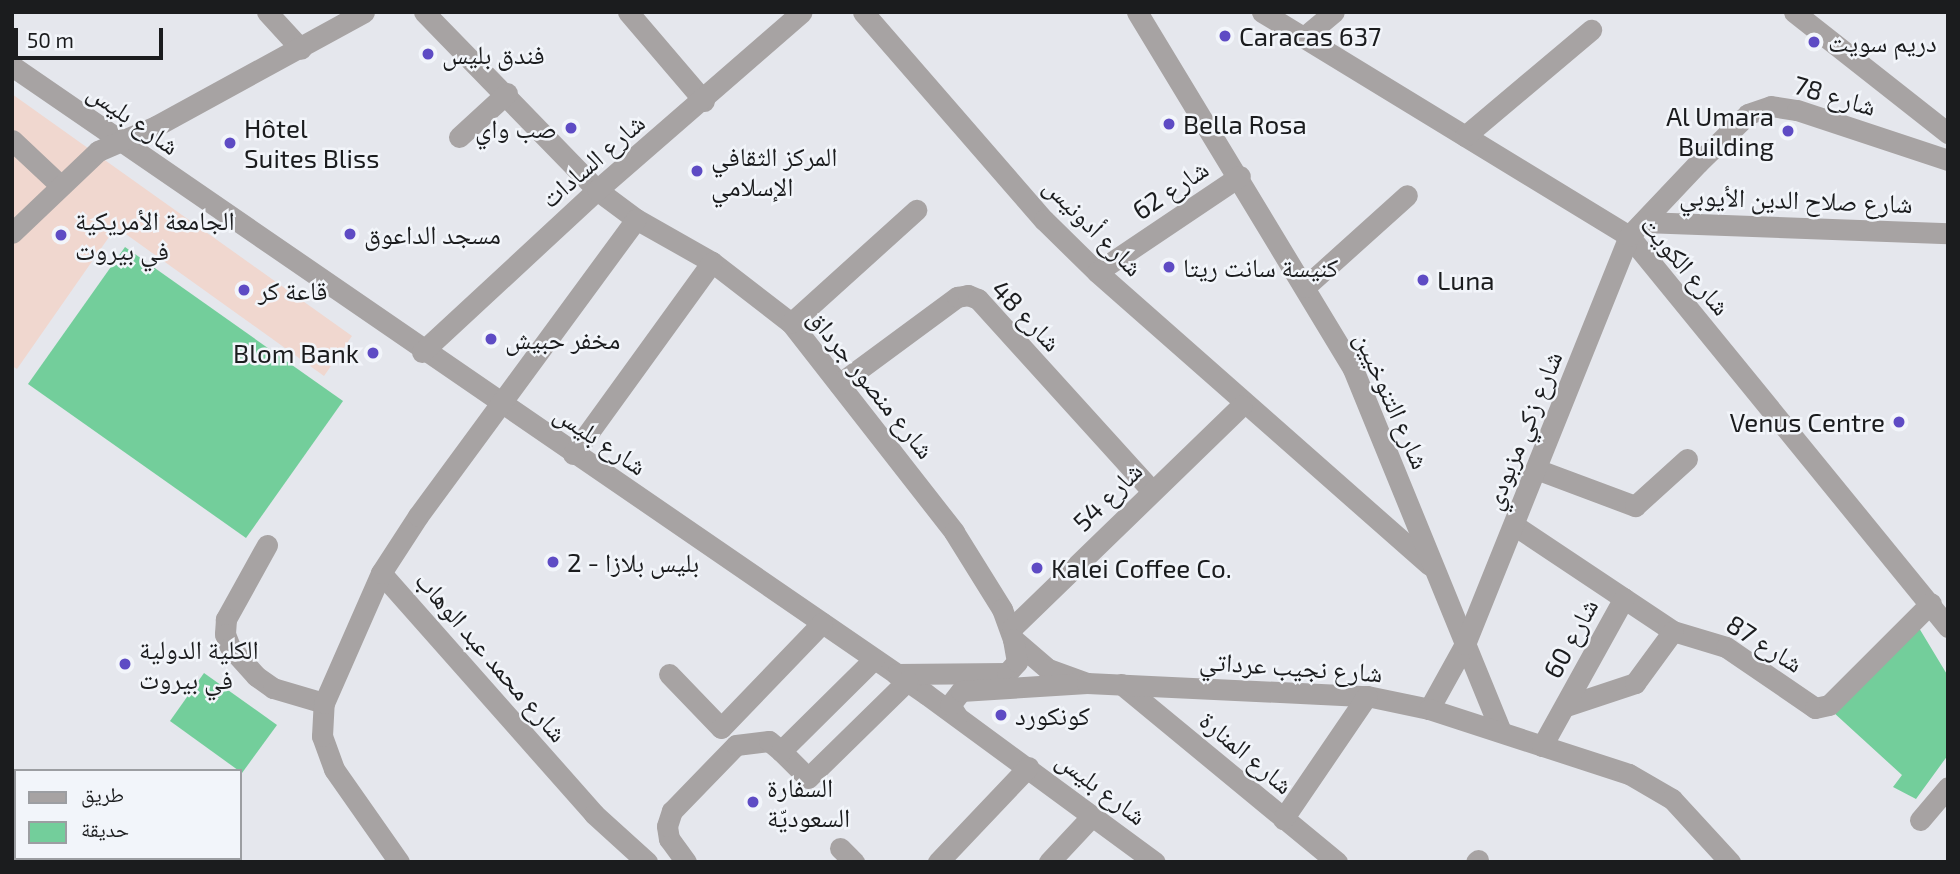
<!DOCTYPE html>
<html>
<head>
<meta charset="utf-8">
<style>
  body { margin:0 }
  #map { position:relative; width:1960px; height:874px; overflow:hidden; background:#e5e7ed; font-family:"Exo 2","Noto Naskh Arabic",sans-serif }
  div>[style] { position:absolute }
  .education>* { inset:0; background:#f0d7cf }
  .green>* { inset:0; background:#73ce9b }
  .minor>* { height:21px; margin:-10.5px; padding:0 10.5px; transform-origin:10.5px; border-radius:10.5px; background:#a7a3a3 }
  .dots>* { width:19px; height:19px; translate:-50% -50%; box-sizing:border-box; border:4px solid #f2f5fa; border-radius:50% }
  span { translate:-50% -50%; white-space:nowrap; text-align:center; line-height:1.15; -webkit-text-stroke:5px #f2f5fa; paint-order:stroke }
  .poi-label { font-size:26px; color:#1b1c1e }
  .left { translate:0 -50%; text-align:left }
  .right { translate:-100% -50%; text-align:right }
  .street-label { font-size:26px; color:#1b1c1e }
  .frame { position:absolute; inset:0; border:14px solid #1b1c1e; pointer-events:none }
  .legend { position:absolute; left:14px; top:769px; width:228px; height:91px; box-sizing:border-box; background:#f2f5fa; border:2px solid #9c9ea2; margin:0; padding:9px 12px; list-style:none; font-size:21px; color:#1b1c1e }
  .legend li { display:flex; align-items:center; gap:14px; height:35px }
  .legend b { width:35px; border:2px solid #9c9ea2 }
  .scale { position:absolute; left:14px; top:28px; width:149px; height:32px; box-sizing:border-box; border:4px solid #1b1c1e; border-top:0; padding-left:9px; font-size:21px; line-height:24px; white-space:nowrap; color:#1b1c1e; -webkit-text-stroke:5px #f2f5fa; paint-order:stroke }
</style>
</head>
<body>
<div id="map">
  <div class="education">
    <i style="clip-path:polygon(12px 94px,352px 336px,324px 376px,116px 227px,17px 369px,12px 366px)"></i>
  </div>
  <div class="green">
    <i style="clip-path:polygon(125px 247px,343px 401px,246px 538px,28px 384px)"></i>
    <i style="clip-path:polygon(1916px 623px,1948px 676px,1948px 755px,1916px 799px,1893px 787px,1902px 775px,1833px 712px)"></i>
    <i style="clip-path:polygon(204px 673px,277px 725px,242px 773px,170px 721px)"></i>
  </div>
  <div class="minor">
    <i style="left:267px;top:12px;width:50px;rotate:47.4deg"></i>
    <i style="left:424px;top:12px;width:248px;rotate:45.8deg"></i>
    <i style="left:597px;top:190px;width:49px;rotate:36.6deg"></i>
    <i style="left:636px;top:219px;width:87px;rotate:29.5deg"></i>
    <i style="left:712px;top:262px;width:100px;rotate:37.7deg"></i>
    <i style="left:791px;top:323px;width:265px;rotate:52deg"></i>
    <i style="left:954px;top:532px;width:91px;rotate:58.1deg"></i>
    <i style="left:1002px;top:609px;width:32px;rotate:70deg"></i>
    <i style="left:1013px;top:639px;width:46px;rotate:40.6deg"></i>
    <i style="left:1048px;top:669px;width:41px;rotate:19.7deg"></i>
    <i style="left:628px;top:12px;width:117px;rotate:49.5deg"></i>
    <i style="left:863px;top:12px;width:276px;rotate:49deg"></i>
    <i style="left:1044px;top:220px;width:74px;rotate:44.5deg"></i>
    <i style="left:1097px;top:272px;width:443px;rotate:41.4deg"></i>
    <i style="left:1137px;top:12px;width:417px;rotate:58.8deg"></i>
    <i style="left:1353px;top:369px;width:391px;rotate:67.8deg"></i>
    <i style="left:1262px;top:12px;width:430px;rotate:31.4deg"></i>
    <i style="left:1629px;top:236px;width:505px;rotate:50.79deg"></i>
    <i style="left:1794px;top:12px;width:196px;rotate:38.2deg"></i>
    <i style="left:1304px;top:37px;width:39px;rotate:-40deg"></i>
    <i style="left:12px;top:66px;width:1109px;rotate:34.49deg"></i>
    <i style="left:926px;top:694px;width:284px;rotate:36.3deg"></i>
    <i style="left:1465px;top:136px;width:165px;rotate:-40.1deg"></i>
    <i style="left:459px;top:137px;width:65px;rotate:-42.5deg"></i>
    <i style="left:12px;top:140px;width:67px;rotate:43.2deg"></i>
    <i style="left:1643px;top:222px;width:305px;rotate:2.1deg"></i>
    <i style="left:12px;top:233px;width:119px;rotate:-43.6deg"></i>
    <i style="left:98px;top:151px;width:63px;rotate:-23.3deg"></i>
    <i style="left:156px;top:126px;width:237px;rotate:-28.7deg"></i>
    <i style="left:1097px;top:272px;width:172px;rotate:-33.9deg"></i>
    <i style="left:1305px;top:287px;width:137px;rotate:-42deg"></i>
    <i style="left:791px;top:323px;width:169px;rotate:-42.1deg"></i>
    <i style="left:422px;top:352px;width:238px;rotate:-42.8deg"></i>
    <i style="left:597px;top:190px;width:271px;rotate:-41deg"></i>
    <i style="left:839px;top:384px;width:147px;rotate:-36.4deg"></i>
    <i style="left:957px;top:297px;width:11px;rotate:-10deg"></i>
    <i style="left:968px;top:295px;width:11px;rotate:22deg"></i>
    <i style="left:978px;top:299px;width:259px;rotate:47.8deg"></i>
    <i style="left:573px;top:454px;width:237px;rotate:-54.1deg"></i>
    <i style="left:1536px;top:469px;width:106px;rotate:20.5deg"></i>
    <i style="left:1635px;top:506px;width:70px;rotate:-42.1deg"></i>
    <i style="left:1514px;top:525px;width:191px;rotate:33.7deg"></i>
    <i style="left:1673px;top:631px;width:55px;rotate:16.8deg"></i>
    <i style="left:1726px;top:647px;width:108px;rotate:34.4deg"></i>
    <i style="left:1815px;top:708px;width:14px;rotate:-12deg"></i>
    <i style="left:1829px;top:705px;width:144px;rotate:-45deg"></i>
    <i style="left:267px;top:545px;width:85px;rotate:119deg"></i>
    <i style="left:226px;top:619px;width:15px;rotate:94deg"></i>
    <i style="left:225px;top:634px;width:14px;rotate:69deg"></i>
    <i style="left:230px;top:647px;width:39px;rotate:48deg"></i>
    <i style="left:256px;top:676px;width:21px;rotate:35deg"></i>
    <i style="left:273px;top:688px;width:53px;rotate:16.4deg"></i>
    <i style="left:381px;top:573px;width:322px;rotate:48.5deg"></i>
    <i style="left:594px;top:814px;width:72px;rotate:42.2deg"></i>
    <i style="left:1012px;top:628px;width:320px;rotate:-44.1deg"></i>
    <i style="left:669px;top:674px;width:75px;rotate:46.1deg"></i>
    <i style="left:721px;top:728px;width:146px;rotate:-46.1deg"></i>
    <i style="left:896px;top:674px;width:111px;rotate:-0.5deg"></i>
    <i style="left:1007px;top:673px;width:15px;rotate:-48deg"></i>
    <i style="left:1017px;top:662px;width:23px;rotate:-100deg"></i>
    <i style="left:1121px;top:684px;width:280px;rotate:39.5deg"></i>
    <i style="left:1566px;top:706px;width:73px;rotate:-18.4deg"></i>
    <i style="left:1635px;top:683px;width:64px;rotate:-53.8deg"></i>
    <i style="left:1429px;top:709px;width:74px;rotate:-61deg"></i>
    <i style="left:1465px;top:644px;width:440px;rotate:-68.1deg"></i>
    <i style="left:1629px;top:236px;width:100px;rotate:-46.6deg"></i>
    <i style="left:1698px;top:163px;width:70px;rotate:-44.4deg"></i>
    <i style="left:1748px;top:114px;width:24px;rotate:-19deg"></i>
    <i style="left:1771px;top:106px;width:26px;rotate:9deg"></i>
    <i style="left:1797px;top:110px;width:159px;rotate:18.3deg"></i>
    <i style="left:957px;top:716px;width:13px;rotate:-122deg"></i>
    <i style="left:950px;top:705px;width:18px;rotate:-52deg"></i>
    <i style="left:961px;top:691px;width:126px;rotate:-3.6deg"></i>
    <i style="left:1087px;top:683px;width:280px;rotate:2.7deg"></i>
    <i style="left:1367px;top:696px;width:63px;rotate:11.8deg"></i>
    <i style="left:1429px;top:709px;width:210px;rotate:18deg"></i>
    <i style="left:1629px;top:774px;width:50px;rotate:30.2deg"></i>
    <i style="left:1672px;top:799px;width:86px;rotate:47.4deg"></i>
    <i style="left:1542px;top:746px;width:169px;rotate:-61deg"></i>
    <i style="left:781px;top:751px;width:38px;rotate:45deg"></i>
    <i style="left:808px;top:778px;width:139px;rotate:-44.4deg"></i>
    <i style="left:1283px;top:819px;width:149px;rotate:-55.7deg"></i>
    <i style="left:1920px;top:820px;width:43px;rotate:-49.7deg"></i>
    <i style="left:12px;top:848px;width:4px;rotate:27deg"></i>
    <i style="left:840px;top:848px;width:20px;rotate:45deg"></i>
    <i style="left:28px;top:858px;width:7px;rotate:34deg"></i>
    <i style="left:177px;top:862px;width:4px;rotate:-63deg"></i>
    <i style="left:399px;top:862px;width:113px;rotate:-125deg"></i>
    <i style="left:334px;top:769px;width:35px;rotate:-110deg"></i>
    <i style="left:322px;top:736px;width:33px;rotate:-87deg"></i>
    <i style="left:324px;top:703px;width:142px;rotate:-66.3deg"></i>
    <i style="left:381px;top:573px;width:68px;rotate:-57deg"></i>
    <i style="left:418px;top:516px;width:368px;rotate:-53.7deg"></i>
    <i style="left:686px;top:862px;width:29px;rotate:-126deg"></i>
    <i style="left:669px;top:839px;width:13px;rotate:-99deg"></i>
    <i style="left:667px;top:826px;width:16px;rotate:-72deg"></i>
    <i style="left:672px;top:811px;width:92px;rotate:-45.9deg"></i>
    <i style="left:736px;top:745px;width:33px;rotate:-7deg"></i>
    <i style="left:769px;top:741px;width:16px;rotate:40deg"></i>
    <i style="left:781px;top:751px;width:131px;rotate:-44.7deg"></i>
    <i style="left:938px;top:862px;width:131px;rotate:-46.5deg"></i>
    <i style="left:1049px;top:862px;width:63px;rotate:-46.9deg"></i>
    <i style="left:1476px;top:862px;width:3px;rotate:-45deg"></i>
  </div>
  <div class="dots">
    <i style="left:1225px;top:36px;background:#5e4bc4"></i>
    <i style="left:1814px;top:42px;background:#5e4bc4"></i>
    <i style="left:428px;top:54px;background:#5e4bc4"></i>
    <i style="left:1169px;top:124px;background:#5e4bc4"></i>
    <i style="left:571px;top:128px;background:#5e4bc4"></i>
    <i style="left:1788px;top:131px;background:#5e4bc4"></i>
    <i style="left:230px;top:143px;background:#5e4bc4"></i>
    <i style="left:697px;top:171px;background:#5e4bc4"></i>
    <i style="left:350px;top:234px;background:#5e4bc4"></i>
    <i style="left:61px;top:235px;background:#5e4bc4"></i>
    <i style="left:1169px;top:267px;background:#5e4bc4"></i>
    <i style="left:1423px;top:280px;background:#5e4bc4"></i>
    <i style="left:244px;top:290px;background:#5e4bc4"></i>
    <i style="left:491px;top:339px;background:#5e4bc4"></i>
    <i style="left:373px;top:353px;background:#5e4bc4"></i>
    <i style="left:1899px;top:422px;background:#5e4bc4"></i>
    <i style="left:553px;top:562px;background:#5e4bc4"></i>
    <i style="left:1037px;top:568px;background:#5e4bc4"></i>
    <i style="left:125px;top:664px;background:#5e4bc4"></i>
    <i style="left:1001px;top:715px;background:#5e4bc4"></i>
    <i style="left:753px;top:802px;background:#5e4bc4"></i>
  </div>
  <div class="poi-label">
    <span class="left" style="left:1239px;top:36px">Caracas 637</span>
    <span class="left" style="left:1828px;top:42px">دريم سويت</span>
    <span class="left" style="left:442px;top:54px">فندق بليس</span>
    <span class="right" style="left:1774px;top:131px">Al Umara<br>Building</span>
    <span class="left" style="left:1183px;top:124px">Bella Rosa</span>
    <span class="left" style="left:244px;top:143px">Hôtel<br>Suites Bliss</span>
    <span class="right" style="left:557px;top:128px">صب واي</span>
    <span class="left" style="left:711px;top:171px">المركز الثقافي<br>الإسلامي</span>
    <span class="left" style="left:75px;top:235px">الجامعة الأمريكية<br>في بيروت</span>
    <span class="left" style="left:364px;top:234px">مسجد الداعوق</span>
    <span class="left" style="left:1183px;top:267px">كنيسة سانت ريتا</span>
    <span class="left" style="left:1437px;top:280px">Luna</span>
    <span class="left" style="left:258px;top:290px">قاعة كر</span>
    <span class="left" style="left:505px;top:339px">مخفر حبيش</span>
    <span class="right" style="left:359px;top:353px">Blom Bank</span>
    <span class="right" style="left:1885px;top:422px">Venus Centre</span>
    <span class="left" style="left:567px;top:562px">2 - بليس بلازا</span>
    <span class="left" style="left:1051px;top:568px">Kalei Coffee Co.</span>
    <span class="left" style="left:139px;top:664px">الكلية الدولية<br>في بيروت</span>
    <span class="left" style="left:1015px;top:715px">كونكورد</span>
    <span class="left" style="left:767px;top:802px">السفارة<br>السعوديّة</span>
  </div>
  <div class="street-label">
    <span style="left:1835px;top:95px;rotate:16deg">شارع 78</span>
    <span style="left:134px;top:118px;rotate:35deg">شارع بليس</span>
    <span style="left:592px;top:160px;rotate:-41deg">شارع السادات</span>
    <span style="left:1170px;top:189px;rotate:-34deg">شارع 62</span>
    <span style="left:1796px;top:199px;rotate:2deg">شارع صلاح الدين الأيوبي</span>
    <span style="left:1094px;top:226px;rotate:45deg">شارع أدونيس</span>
    <span style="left:1686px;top:265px;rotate:49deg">شارع الكويت</span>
    <span style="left:1027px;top:315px;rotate:46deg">شارع 48</span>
    <span style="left:872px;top:383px;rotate:51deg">شارع منصور جرداق</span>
    <span style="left:1393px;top:400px;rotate:66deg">شارع التنوخيين</span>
    <span style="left:1522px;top:430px;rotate:-68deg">شارع زكي مزبودي</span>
    <span style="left:601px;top:439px;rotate:34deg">شارع بليس</span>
    <span style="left:1107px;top:496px;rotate:-45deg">شارع 54</span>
    <span style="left:1570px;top:638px;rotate:-62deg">شارع 60</span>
    <span style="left:1765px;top:643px;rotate:32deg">شارع 87</span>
    <span style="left:492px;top:656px;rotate:49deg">شارع محمد عبد الوهاب</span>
    <span style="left:1291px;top:666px;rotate:4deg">شارع نجيب عرداتي</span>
    <span style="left:1247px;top:752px;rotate:40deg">شارع المنارة</span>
    <span style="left:1102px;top:787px;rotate:37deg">شارع بليس</span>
  </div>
  <div class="frame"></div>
  <ul class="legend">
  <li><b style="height:9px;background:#a7a3a3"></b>طريق</li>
  <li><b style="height:19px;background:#73ce9b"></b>حديقة</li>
  </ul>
  <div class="scale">50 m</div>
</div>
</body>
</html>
